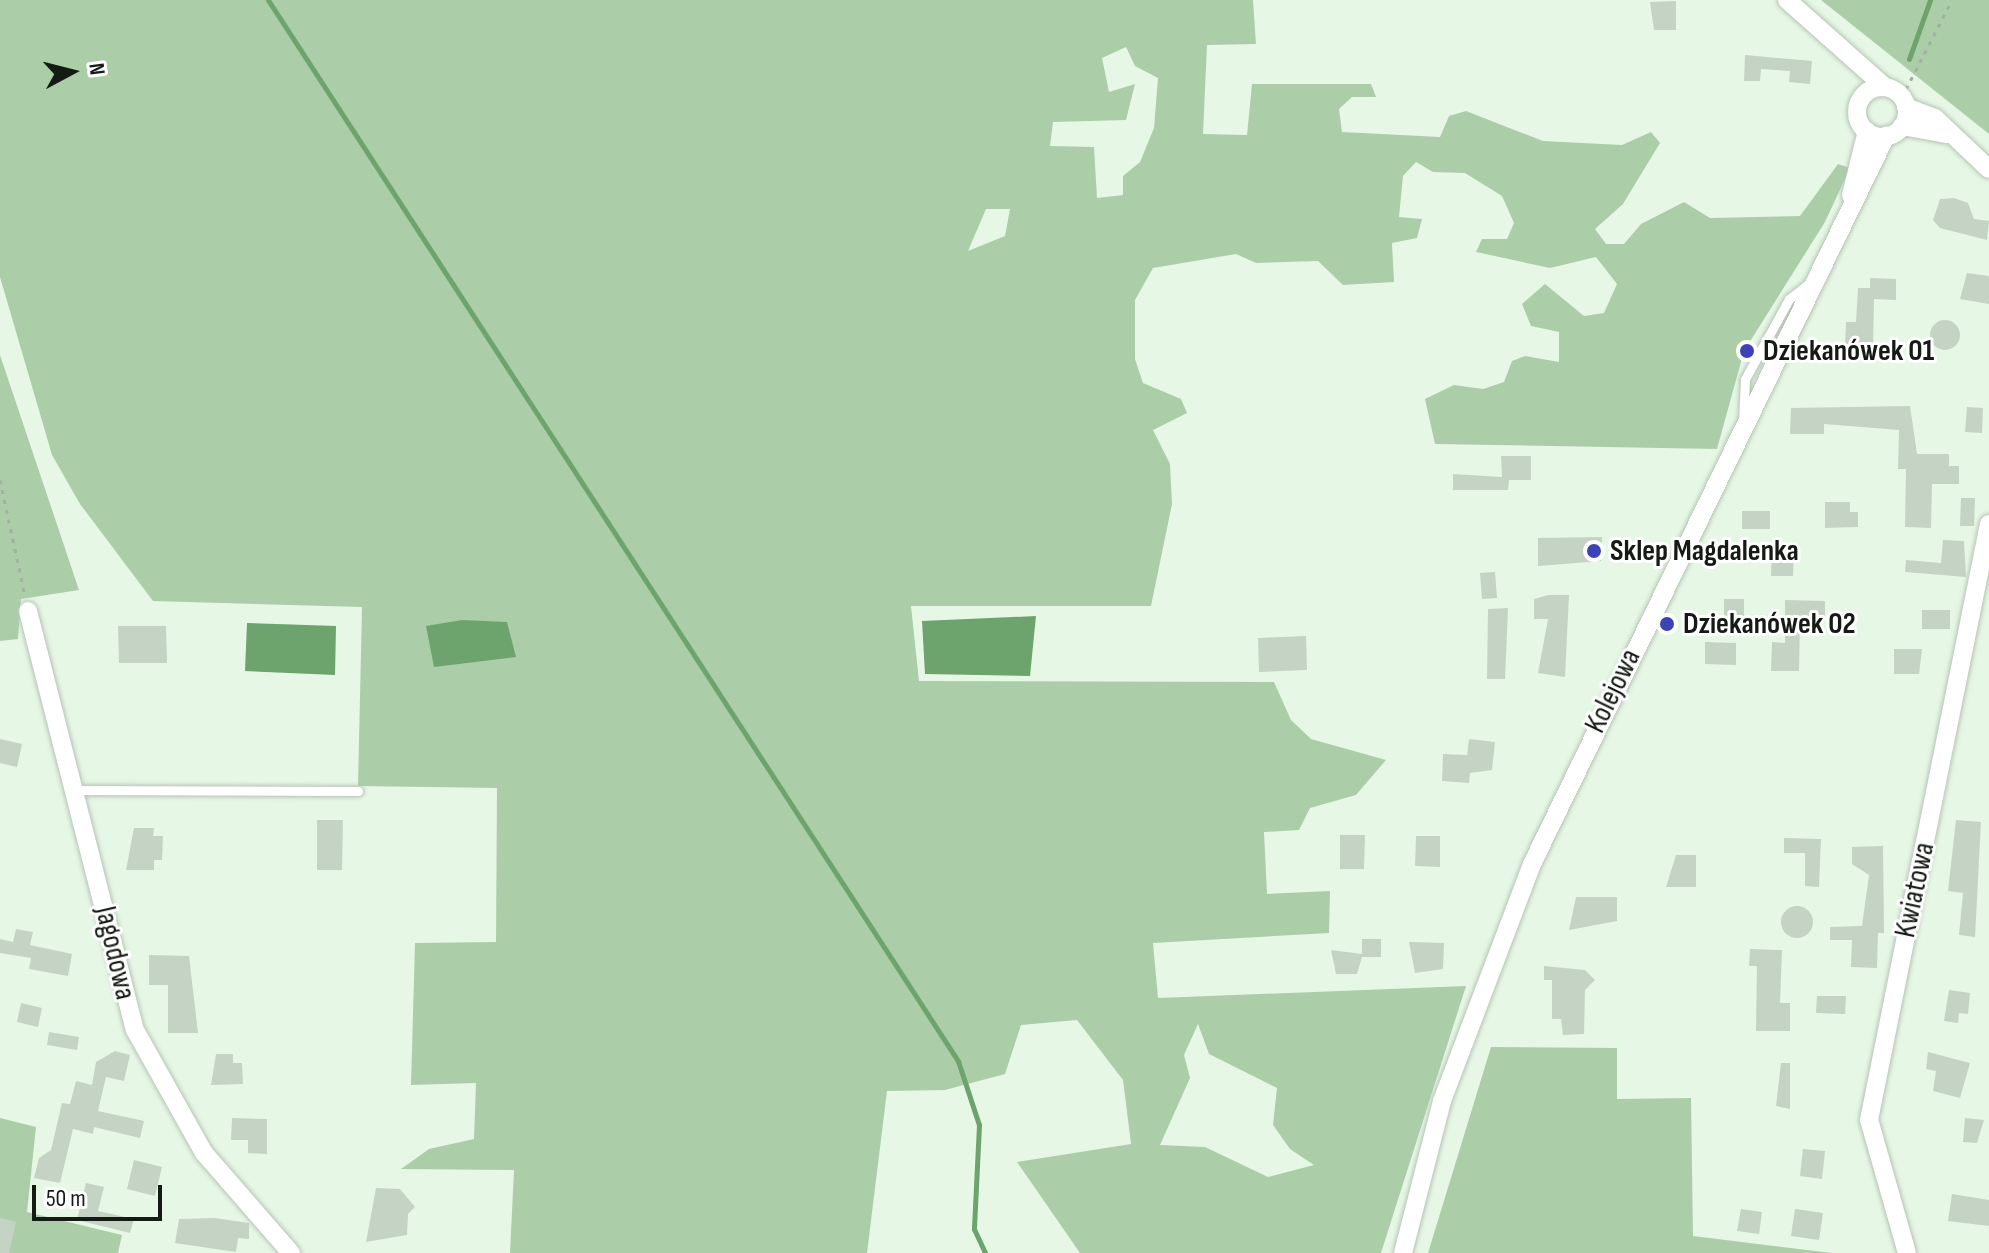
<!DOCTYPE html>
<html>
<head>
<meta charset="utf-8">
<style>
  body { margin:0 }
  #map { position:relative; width:1989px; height:1253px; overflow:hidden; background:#e7f7e6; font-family:"Sofia Sans Condensed",sans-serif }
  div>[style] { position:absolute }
  .green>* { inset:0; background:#abcea9 }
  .water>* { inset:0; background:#6da36c }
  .stream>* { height:5px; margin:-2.5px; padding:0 2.5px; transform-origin:2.5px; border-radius:2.5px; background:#6da36c }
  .building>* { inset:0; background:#c4d3c3 }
  .round { border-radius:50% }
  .path>* { height:3px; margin-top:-1.5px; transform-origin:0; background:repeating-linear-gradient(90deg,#a3afa2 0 4px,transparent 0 10px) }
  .roads { filter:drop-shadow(0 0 2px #b5c4b4) drop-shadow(0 0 2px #b5c4b4) }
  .service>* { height:9px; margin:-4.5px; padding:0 4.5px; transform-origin:4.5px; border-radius:4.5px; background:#fff }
  .minor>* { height:18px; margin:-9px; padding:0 9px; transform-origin:9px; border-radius:9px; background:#fff }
  .minor>.ring { margin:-9px; padding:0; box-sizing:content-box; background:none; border:18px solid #fff; border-radius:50% }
  .dots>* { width:22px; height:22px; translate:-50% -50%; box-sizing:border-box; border:4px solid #fff; border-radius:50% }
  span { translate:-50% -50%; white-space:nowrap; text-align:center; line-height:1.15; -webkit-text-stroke:6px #fff; paint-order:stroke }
  .poi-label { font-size:30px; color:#141a14; font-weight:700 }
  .left { translate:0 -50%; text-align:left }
  .street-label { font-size:30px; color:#141a14 }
  .north { position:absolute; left:32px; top:32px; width:80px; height:80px; -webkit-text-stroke:6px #fff; paint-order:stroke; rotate:83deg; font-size:22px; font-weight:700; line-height:32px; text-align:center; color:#141a14 }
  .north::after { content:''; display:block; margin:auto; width:28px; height:36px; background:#141a14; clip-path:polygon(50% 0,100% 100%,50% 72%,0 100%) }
  .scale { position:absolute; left:32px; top:1185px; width:130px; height:36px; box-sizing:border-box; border:4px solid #141a14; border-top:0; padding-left:10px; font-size:24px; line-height:28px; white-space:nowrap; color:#141a14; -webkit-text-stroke:6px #fff; paint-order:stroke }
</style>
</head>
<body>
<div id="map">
  <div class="green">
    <i style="clip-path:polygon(evenodd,0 0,1253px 0,1256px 44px,1207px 45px,1203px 134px,1247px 135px,1252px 84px,1371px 84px,1376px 97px,1352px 97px,1339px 109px,1342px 132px,1440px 137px,1449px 116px,1466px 111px,1543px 141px,1622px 145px,1651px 132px,1660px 143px,1623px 204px,1595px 229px,1606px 244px,1624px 244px,1641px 224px,1684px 202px,1710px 218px,1800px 216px,1838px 164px,1850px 168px,1825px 222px,1744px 351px,1717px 449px,1435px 444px,1425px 399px,1454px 385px,1483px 389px,1504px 382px,1512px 361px,1525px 356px,1559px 362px,1559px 332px,1531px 326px,1522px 304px,1545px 284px,1584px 316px,1604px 313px,1617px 284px,1596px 257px,1550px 268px,1476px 252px,1482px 239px,1507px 239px,1514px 223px,1502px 196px,1465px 173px,1433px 172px,1416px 162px,1403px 176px,1399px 217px,1422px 219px,1417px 238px,1392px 243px,1394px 282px,1343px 285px,1318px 261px,1256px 263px,1236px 254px,1153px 268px,1135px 300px,1135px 359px,1143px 383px,1181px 399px,1187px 413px,1153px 430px,1170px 464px,1172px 504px,1151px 606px,911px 606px,919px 681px,1274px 682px,1291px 720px,1311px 739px,1386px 760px,1356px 795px,1310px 808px,1299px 830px,1264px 832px,1267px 894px,1330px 891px,1329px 933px,1153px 943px,1158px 998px,1466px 986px,1381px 1253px,1080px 1253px,1017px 1162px,1131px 1144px,1123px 1080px,1077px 1020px,1021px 1025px,1005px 1074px,945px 1090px,887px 1091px,867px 1253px,510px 1253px,514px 1170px,401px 1169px,429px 1149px,474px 1139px,476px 1083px,411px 1085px,415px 943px,496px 942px,497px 788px,358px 786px,362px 607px,153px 601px,80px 504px,52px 455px,0 277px,0 0,1126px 47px,1135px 66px,1158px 78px,1154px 128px,1140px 162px,1123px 176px,1123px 195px,1097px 198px,1094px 147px,1050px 146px,1053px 122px,1126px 120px,1135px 84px,1109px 92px,1102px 58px,1126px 47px,0 0,986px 209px,1010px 209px,1005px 236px,968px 251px,986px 209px,0 0,1198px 1024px,1209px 1054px,1277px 1088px,1273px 1125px,1290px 1149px,1314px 1165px,1268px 1177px,1205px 1147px,1160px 1145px,1190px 1078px,1184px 1055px,1198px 1024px)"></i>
    <i style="clip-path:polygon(1821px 0,1989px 0,1989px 134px)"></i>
    <i style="clip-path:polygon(0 355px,79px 590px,21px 599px,18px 639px,0 641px)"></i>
    <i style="clip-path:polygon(1491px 1047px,1617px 1048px,1617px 1099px,1691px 1098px,1693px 1236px,1832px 1253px,1428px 1253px)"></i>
    <i style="clip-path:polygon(0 1118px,36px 1127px,27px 1212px,122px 1235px,118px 1253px,0 1253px)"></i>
  </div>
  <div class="water">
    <i style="clip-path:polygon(1036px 616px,1030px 676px,925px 674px,922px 621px)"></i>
    <i style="clip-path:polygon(462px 620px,507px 622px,516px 657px,434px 667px,426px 626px)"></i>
    <i style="clip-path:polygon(247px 623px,336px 626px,335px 675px,245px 671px)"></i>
  </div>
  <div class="stream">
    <i style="left:268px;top:0;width:1266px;rotate:56.96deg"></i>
    <i style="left:958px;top:1061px;width:67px;rotate:71.8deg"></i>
    <i style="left:979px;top:1125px;width:104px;rotate:92.8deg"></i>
    <i style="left:974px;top:1229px;width:26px;rotate:65deg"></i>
    <i style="left:1909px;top:59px;width:63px;rotate:-70.4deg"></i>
  </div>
  <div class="building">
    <i style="clip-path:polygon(1676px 1px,1676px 30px,1654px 30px,1650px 2px)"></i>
    <i style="clip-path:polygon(1745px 55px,1812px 61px,1810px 84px,1789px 82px,1790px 71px,1761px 69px,1760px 81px,1744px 81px)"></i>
    <i style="clip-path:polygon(1954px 198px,1968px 203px,1974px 219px,1989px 221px,1987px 240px,1940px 228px,1933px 220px,1940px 199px)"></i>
    <i style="clip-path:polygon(1967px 273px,1989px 276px,1989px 304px,1960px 299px)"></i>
    <i style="clip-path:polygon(1870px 278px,1896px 279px,1896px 300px,1874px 299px,1873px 348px,1845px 347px,1846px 322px,1856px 322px,1858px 288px,1870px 288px)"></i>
    <i class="round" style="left:1930px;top:320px;width:30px;height:30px"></i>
    <i style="clip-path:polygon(1910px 406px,1917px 454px,1949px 454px,1949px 466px,1959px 466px,1959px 484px,1932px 484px,1931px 528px,1905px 527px,1906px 469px,1898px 469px,1899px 430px,1824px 424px,1824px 434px,1790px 434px,1791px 408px)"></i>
    <i style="clip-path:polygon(1967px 407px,1983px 408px,1982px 433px,1965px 432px)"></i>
    <i style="clip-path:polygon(1501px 456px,1531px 456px,1531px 480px,1509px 480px,1508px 490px,1453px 490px,1453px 474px,1502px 477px)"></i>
    <i style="clip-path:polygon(1961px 498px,1975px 498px,1974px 526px,1960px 526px)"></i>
    <i style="clip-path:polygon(1825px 502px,1850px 502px,1850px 512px,1858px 512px,1858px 527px,1825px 528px)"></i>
    <i style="clip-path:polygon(1742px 511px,1770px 511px,1770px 529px,1742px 529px)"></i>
    <i style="clip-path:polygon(1602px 537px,1601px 561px,1538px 566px,1538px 538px)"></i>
    <i style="clip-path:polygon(1943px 540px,1964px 541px,1966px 577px,1905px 572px,1906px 560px,1941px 563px)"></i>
    <i style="clip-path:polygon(1772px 545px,1794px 545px,1793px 576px,1771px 576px)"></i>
    <i style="clip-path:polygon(1495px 572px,1497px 598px,1482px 599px,1480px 573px)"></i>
    <i style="clip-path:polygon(1548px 595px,1569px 595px,1565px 677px,1538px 673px,1548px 619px,1534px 619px,1534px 599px)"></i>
    <i style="clip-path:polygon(1724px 599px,1744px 599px,1744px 622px,1724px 622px)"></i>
    <i style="clip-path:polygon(1785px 600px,1825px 601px,1825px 621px,1800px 621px,1799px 671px,1771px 671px,1772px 642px,1785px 643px)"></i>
    <i style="clip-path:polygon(1508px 608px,1505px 679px,1487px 679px,1488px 609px)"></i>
    <i style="clip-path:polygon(1922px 610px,1950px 610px,1950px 629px,1922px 629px)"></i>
    <i style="clip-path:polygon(118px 626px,166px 626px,167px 663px,119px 663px)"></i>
    <i style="clip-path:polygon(1306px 636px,1307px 670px,1259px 672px,1258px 638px)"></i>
    <i style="clip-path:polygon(1705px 642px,1736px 643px,1736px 665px,1705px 664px)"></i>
    <i style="clip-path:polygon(1894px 649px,1922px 649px,1919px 674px,1894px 674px)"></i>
    <i style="clip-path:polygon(0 739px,22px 744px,17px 767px,0 763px)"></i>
    <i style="clip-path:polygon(1469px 739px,1495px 742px,1492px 770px,1470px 773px,1469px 783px,1442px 781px,1443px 754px,1467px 755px)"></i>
    <i style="clip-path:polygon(317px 820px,343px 820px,342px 870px,317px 870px)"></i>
    <i style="clip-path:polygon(1956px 820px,1981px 822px,1975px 937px,1959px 935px,1963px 893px,1948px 891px)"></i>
    <i style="clip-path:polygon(134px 828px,154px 828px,153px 836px,163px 836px,162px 860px,154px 860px,154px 870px,126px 870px)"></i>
    <i style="clip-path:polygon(1340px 835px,1365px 835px,1364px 869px,1340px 869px)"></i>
    <i style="clip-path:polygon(1416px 836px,1440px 836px,1440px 867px,1415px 866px)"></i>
    <i style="clip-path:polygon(1784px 838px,1821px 839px,1819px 887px,1805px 886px,1805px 853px,1784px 853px)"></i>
    <i style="clip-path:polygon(1883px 846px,1884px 933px,1878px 933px,1877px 968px,1851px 967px,1852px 940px,1830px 940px,1830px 927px,1862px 926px,1869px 875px,1852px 864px,1852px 847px)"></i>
    <i style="clip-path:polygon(1676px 855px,1696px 855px,1696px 887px,1666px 887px)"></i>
    <i style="clip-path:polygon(1576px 897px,1617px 897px,1617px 921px,1569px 930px)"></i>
    <i class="round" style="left:1781px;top:906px;width:32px;height:32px"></i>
    <i style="clip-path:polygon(16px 929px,33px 932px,30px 945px,72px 954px,68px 976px,29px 969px,31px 958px,0 953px,0 939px,13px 942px)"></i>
    <i style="clip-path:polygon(1362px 939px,1381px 939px,1381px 957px,1362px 957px,1357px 974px,1336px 974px,1331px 950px,1362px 954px)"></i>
    <i style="clip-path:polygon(1409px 942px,1444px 943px,1443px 969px,1415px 973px)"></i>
    <i style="clip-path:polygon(1750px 949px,1782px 950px,1780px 1003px,1790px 1003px,1790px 1031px,1756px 1031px,1757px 966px,1749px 966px)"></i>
    <i style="clip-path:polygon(149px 955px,189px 956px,198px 1033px,168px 1033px,168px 985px,149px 985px)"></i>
    <i style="clip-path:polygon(1544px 966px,1585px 970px,1595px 980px,1585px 990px,1584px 1034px,1563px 1035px,1561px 1019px,1552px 1019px,1552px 980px,1544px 980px)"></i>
    <i style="clip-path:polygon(1949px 990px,1970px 993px,1968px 1014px,1959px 1013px,1958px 1023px,1944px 1021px)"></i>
    <i style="clip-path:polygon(1817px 996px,1846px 996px,1845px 1014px,1816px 1013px)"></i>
    <i style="clip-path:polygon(21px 1003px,42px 1008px,38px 1027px,17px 1022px)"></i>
    <i style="clip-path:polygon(49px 1032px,79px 1037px,77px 1050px,47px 1045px)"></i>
    <i style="clip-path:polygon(115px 1051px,130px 1055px,124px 1081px,106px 1077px,98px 1111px,144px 1121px,140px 1138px,94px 1127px,93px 1134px,73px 1129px,60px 1183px,34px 1178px,39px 1158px,51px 1150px,62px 1103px,70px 1104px,76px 1081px,92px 1085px,96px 1062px)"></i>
    <i style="clip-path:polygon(1928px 1052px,1970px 1063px,1960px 1098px,1933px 1091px,1936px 1071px,1926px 1069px)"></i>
    <i style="clip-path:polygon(216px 1054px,233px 1054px,233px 1063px,242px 1063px,243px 1084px,211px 1085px)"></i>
    <i style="clip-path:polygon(1781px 1063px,1790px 1063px,1790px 1109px,1776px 1106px)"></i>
    <i style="clip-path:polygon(232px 1118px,267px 1119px,267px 1154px,248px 1153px,248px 1140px,231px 1140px)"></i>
    <i style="clip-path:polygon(1965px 1118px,1984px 1120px,1977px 1143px,1963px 1142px)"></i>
    <i style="clip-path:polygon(1803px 1149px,1825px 1151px,1822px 1179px,1800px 1176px)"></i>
    <i style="clip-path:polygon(134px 1160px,162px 1167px,155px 1196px,127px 1189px)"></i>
    <i style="clip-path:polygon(86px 1183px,104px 1187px,98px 1211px,134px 1219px,130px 1233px,77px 1220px)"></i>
    <i style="clip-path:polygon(376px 1188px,400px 1189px,415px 1207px,408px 1214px,407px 1235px,366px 1242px)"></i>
    <i style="clip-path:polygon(1952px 1194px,1989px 1200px,1989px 1226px,1948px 1221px)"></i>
    <i style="clip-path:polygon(1741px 1209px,1762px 1212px,1759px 1234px,1737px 1231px)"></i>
    <i style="clip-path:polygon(1795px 1209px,1823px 1213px,1819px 1240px,1791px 1236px)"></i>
    <i style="clip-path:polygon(0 1218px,16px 1222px,9px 1253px,0 1253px)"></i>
    <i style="clip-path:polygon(215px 1218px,249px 1223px,249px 1239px,238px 1238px,236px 1252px,175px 1243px,179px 1219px)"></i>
  </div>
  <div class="path">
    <i style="left:1906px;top:89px;width:100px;rotate:-62.7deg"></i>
    <i style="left:0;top:480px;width:119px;rotate:77.8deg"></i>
  </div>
  <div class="roads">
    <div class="service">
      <i style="left:1743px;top:424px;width:45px;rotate:-87.5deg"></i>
      <i style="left:1745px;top:379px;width:91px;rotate:-61.2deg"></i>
      <i style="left:1789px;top:299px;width:31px;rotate:-38deg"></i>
      <i style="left:76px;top:790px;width:282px;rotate:0.2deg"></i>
    </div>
    <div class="minor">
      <i style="left:1787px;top:0;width:131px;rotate:41.6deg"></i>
      <i class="ring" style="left:1857px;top:87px;width:32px;height:32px"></i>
      <i style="left:1906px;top:107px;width:31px;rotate:21deg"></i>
      <i style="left:1935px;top:118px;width:74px;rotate:43.4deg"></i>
      <i style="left:1902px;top:126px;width:46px;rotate:10.1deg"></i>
      <i style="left:1851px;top:195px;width:66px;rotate:-76deg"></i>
      <i style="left:28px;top:611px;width:432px;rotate:75.7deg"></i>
      <i style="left:135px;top:1030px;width:141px;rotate:60.7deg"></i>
      <i style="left:204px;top:1153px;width:133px;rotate:49deg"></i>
      <i style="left:1403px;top:1253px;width:157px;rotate:-75.6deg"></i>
      <i style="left:1442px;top:1101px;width:254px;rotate:-69.2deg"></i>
      <i style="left:1532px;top:864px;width:810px;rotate:-64.07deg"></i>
      <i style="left:1907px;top:1253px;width:138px;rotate:-105.9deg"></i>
      <i style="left:1869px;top:1120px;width:608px;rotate:-78.62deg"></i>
    </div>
  </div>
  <div class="dots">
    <i style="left:1747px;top:351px;background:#3d42b6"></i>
    <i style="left:1594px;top:551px;background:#3d42b6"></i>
    <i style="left:1667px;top:624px;background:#3d42b6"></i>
  </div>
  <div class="poi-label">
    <span class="left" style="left:1763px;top:351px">Dziekanówek 01</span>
    <span class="left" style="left:1610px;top:551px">Sklep Magdalenka</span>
    <span class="left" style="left:1683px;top:624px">Dziekanówek 02</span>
  </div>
  <div class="street-label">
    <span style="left:1613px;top:691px;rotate:-64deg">Kolejowa</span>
    <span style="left:1915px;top:890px;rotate:-78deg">Kwiatowa</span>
    <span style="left:115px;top:953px;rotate:77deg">Jagodowa</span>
  </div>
  <div class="north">N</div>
  <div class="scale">50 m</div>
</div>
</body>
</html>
